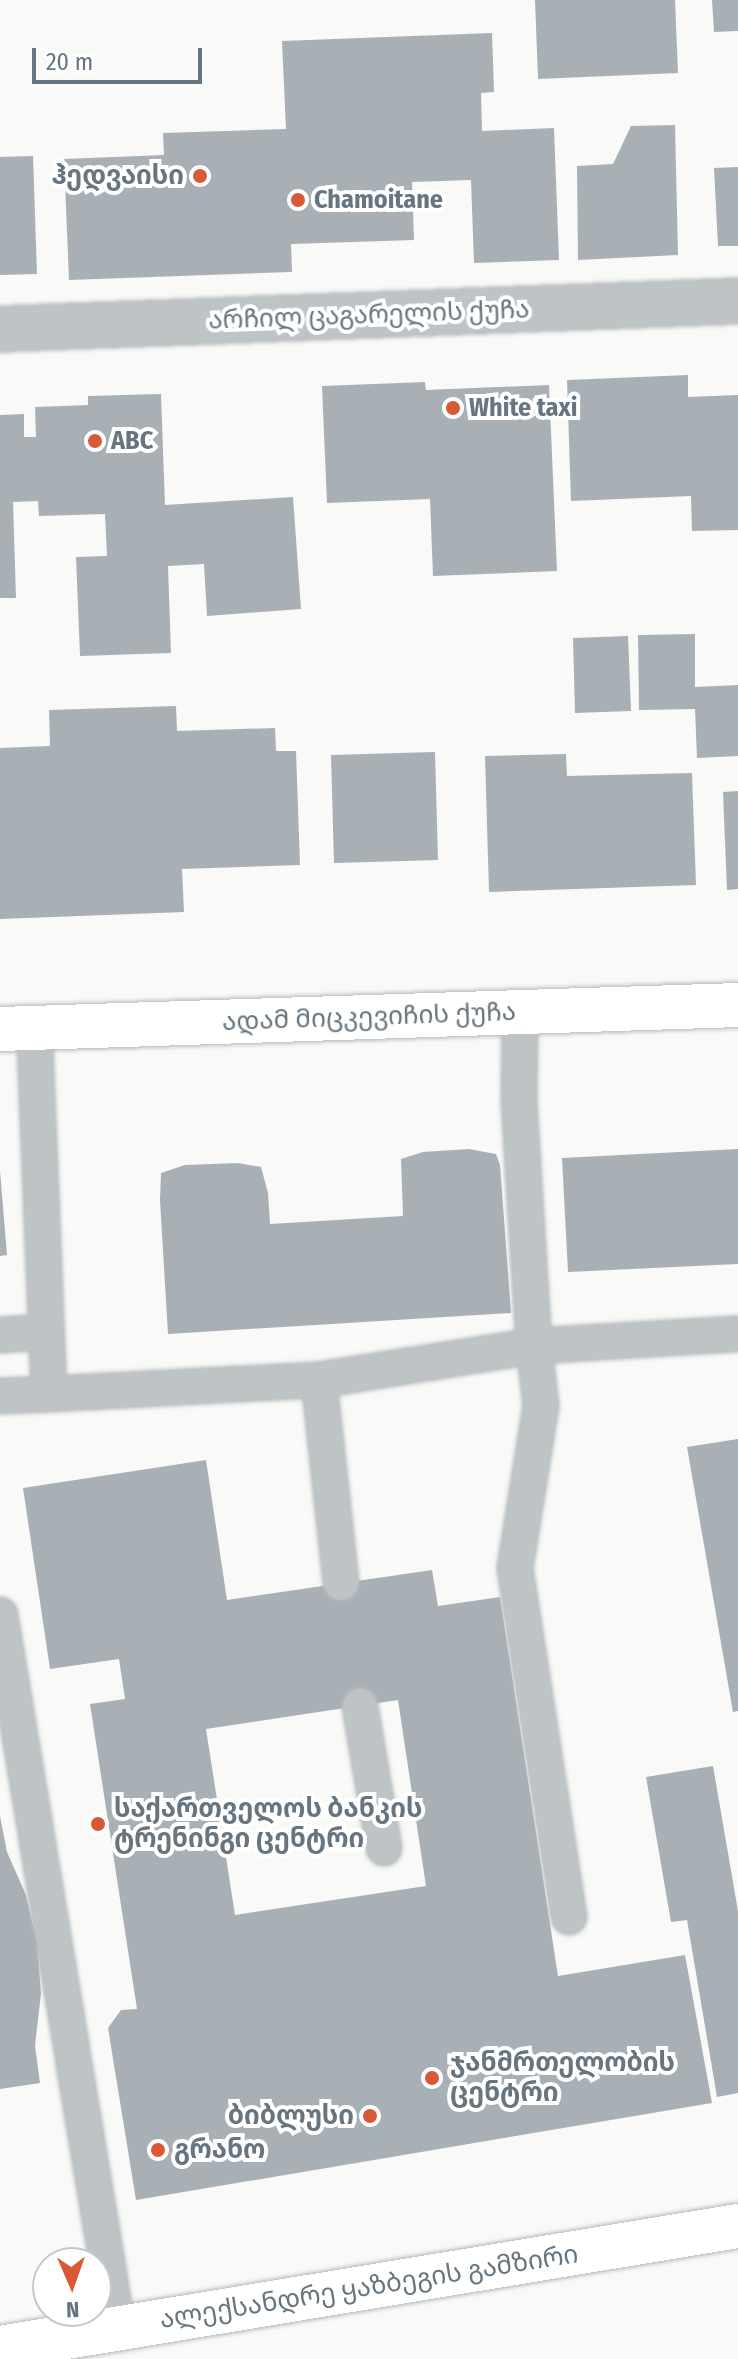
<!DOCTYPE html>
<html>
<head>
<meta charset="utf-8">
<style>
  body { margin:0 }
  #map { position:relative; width:738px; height:2359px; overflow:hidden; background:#f9f9f7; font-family:"Fira Sans Condensed","Noto Sans Georgian",sans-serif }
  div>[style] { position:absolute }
  .building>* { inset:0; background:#a8b0b6 }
  .roads { filter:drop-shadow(0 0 2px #b3b9bd) drop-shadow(0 0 2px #b3b9bd) }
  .service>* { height:34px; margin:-17px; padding:0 17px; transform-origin:17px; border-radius:17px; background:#bec3c6 }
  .minor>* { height:44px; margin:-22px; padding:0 22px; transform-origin:22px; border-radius:22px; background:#bec3c6 }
  .secondary>* { height:44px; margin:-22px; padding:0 22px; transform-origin:22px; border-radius:22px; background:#fff }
  .primary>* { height:44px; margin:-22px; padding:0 22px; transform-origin:22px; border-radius:22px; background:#fff }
  .dots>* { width:22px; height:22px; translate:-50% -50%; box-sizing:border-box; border:4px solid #fff; border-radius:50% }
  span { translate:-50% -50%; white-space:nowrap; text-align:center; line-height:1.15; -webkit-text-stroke:8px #fff; paint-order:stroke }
  .poi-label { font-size:26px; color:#667580; font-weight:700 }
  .right { translate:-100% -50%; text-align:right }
  .left { translate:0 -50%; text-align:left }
  .street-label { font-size:26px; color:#667580 }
  .north { position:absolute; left:32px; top:2247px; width:80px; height:80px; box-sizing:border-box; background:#fff; border:2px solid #c2c8cc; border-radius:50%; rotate:178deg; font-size:22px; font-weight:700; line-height:32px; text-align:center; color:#667580 }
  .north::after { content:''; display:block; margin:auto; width:28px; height:36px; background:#d95836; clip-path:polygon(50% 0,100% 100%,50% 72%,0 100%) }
  .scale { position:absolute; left:32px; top:48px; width:170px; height:36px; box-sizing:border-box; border:4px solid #667580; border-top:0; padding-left:10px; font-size:24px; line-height:28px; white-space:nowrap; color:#667580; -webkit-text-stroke:6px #fff; paint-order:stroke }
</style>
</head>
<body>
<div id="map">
  <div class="building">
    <i style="clip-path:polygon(535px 0,675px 0,678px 73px,538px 79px)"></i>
    <i style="clip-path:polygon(712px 0,738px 0,738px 31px,714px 32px)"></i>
    <i style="clip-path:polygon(492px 33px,494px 92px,481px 93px,482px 131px,554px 128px,559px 260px,474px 263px,471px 180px,412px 182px,414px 240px,291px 244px,292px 272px,69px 280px,64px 159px,164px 155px,163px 133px,286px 129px,282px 41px)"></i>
    <i style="clip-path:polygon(675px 125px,678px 255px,578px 260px,577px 166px,613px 164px,631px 126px)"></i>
    <i style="clip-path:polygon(33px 156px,37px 274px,0 275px,0 157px)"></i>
    <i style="clip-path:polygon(738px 167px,738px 246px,718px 246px,714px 168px)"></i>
    <i style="clip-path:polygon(688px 375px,688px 397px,738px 395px,738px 530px,692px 531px,691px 496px,571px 501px,567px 380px)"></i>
    <i style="clip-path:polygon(425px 382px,426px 390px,549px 385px,557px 571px,433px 576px,430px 499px,327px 503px,322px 386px)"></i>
    <i style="clip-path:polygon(161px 394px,165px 505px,293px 497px,301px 609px,207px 616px,204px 564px,168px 566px,171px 653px,80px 656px,76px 557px,107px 556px,105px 514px,39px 516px,38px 501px,13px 502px,16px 598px,0 598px,0 415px,24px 414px,24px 437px,36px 437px,35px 407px,88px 405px,88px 396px)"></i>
    <i style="clip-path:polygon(695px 634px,695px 687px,738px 685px,738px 756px,697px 758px,695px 709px,639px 710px,638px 635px)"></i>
    <i style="clip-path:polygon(628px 636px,631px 711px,575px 713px,573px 638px)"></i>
    <i style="clip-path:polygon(176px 706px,177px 731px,275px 728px,276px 751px,296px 751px,300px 865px,182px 869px,184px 912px,0 919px,0 748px,50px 746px,49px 710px)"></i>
    <i style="clip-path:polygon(435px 752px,438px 860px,334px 863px,331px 755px)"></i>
    <i style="clip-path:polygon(566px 754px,567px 776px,692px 773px,696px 885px,489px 892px,485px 756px)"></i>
    <i style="clip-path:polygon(738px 791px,738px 889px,727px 890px,723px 792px)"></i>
    <i style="clip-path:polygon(469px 1149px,496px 1154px,500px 1165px,511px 1313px,168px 1334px,160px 1200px,161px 1173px,185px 1165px,238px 1163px,261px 1167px,268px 1193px,270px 1224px,403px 1216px,401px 1159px,423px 1152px)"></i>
    <i style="clip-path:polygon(738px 1149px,738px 1264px,568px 1272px,562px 1158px)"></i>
    <i style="clip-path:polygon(0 1171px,7px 1255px,0 1256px)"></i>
    <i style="clip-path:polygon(738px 1439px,738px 1711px,733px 1712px,687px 1447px)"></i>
    <i style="clip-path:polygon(evenodd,206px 1460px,227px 1600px,432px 1570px,438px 1606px,500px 1597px,558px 1976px,685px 1955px,712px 2103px,136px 2200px,108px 2028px,121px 2010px,137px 2009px,90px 1704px,125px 1699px,119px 1659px,50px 1669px,23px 1488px,206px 1460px,398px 1700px,426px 1886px,235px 1915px,206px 1729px,398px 1700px)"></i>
    <i style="clip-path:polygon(713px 1766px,738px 1911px,738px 2093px,717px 2097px,687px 1920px,671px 1922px,646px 1777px)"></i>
    <i style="clip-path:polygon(0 1816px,7px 1852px,26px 1895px,37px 1942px,41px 1993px,35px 2046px,40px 2083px,0 2089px)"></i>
  </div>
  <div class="roads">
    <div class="service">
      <i style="left:0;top:1335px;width:46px;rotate:-3.7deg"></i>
      <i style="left:319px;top:1380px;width:204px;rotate:83.8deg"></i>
      <i style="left:49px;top:1394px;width:270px;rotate:-3deg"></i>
      <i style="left:319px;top:1380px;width:218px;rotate:-9deg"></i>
      <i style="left:534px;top:1346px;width:246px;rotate:-93.5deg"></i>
      <i style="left:519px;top:1100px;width:87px;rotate:-89.3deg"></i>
      <i style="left:0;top:1396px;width:49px;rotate:-2.3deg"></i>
      <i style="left:49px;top:1394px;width:366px;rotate:-92.3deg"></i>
      <i style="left:0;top:1615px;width:724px;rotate:80.62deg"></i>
      <i style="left:360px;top:1706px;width:144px;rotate:80.4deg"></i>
      <i style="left:569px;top:1917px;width:353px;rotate:-98.8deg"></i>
      <i style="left:515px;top:1568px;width:164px;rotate:-80.9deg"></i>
      <i style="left:541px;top:1406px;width:60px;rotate:-96.7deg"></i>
      <i style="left:534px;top:1346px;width:204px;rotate:-3.4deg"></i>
    </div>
    <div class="minor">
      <i style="left:0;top:329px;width:739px;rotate:-2.17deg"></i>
    </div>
    <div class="secondary">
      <i style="left:0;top:1029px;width:738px;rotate:-1.86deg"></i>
    </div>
    <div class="primary">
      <i style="left:0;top:2348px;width:748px;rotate:-9.39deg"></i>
    </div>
  </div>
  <div class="dots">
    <i style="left:200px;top:176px;background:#d95836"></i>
    <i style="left:298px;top:200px;background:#d95836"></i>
    <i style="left:453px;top:408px;background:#d95836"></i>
    <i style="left:95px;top:441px;background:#d95836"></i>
    <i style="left:98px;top:1824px;background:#d95836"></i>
    <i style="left:432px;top:2078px;background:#d95836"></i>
    <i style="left:370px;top:2116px;background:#d95836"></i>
    <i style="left:158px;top:2150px;background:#d95836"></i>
  </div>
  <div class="poi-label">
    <span class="right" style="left:184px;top:176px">ჰედვაისი</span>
    <span class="left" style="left:314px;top:200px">Chamoitane</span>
    <span class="left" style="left:469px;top:408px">White taxi</span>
    <span class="left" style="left:111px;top:441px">ABC</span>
    <span class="left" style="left:114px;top:1824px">საქართველოს ბანკის<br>ტრენინგი ცენტრი</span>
    <span class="left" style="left:450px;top:2078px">ჯანმრთელობის<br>ცენტრი</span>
    <span class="right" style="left:354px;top:2116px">ბიბლუსი</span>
    <span class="left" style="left:174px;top:2150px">გრანო</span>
  </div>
  <div class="street-label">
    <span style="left:369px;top:315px;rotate:-2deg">არჩილ ცაგარელის ქუჩა</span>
    <span style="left:369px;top:1017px;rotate:-2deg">ადამ მიცკევიჩის ქუჩა</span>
    <span style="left:369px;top:2287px;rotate:-9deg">ალექსანდრე ყაზბეგის გამზირი</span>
  </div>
  <div class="north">N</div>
  <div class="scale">20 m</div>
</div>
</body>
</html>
